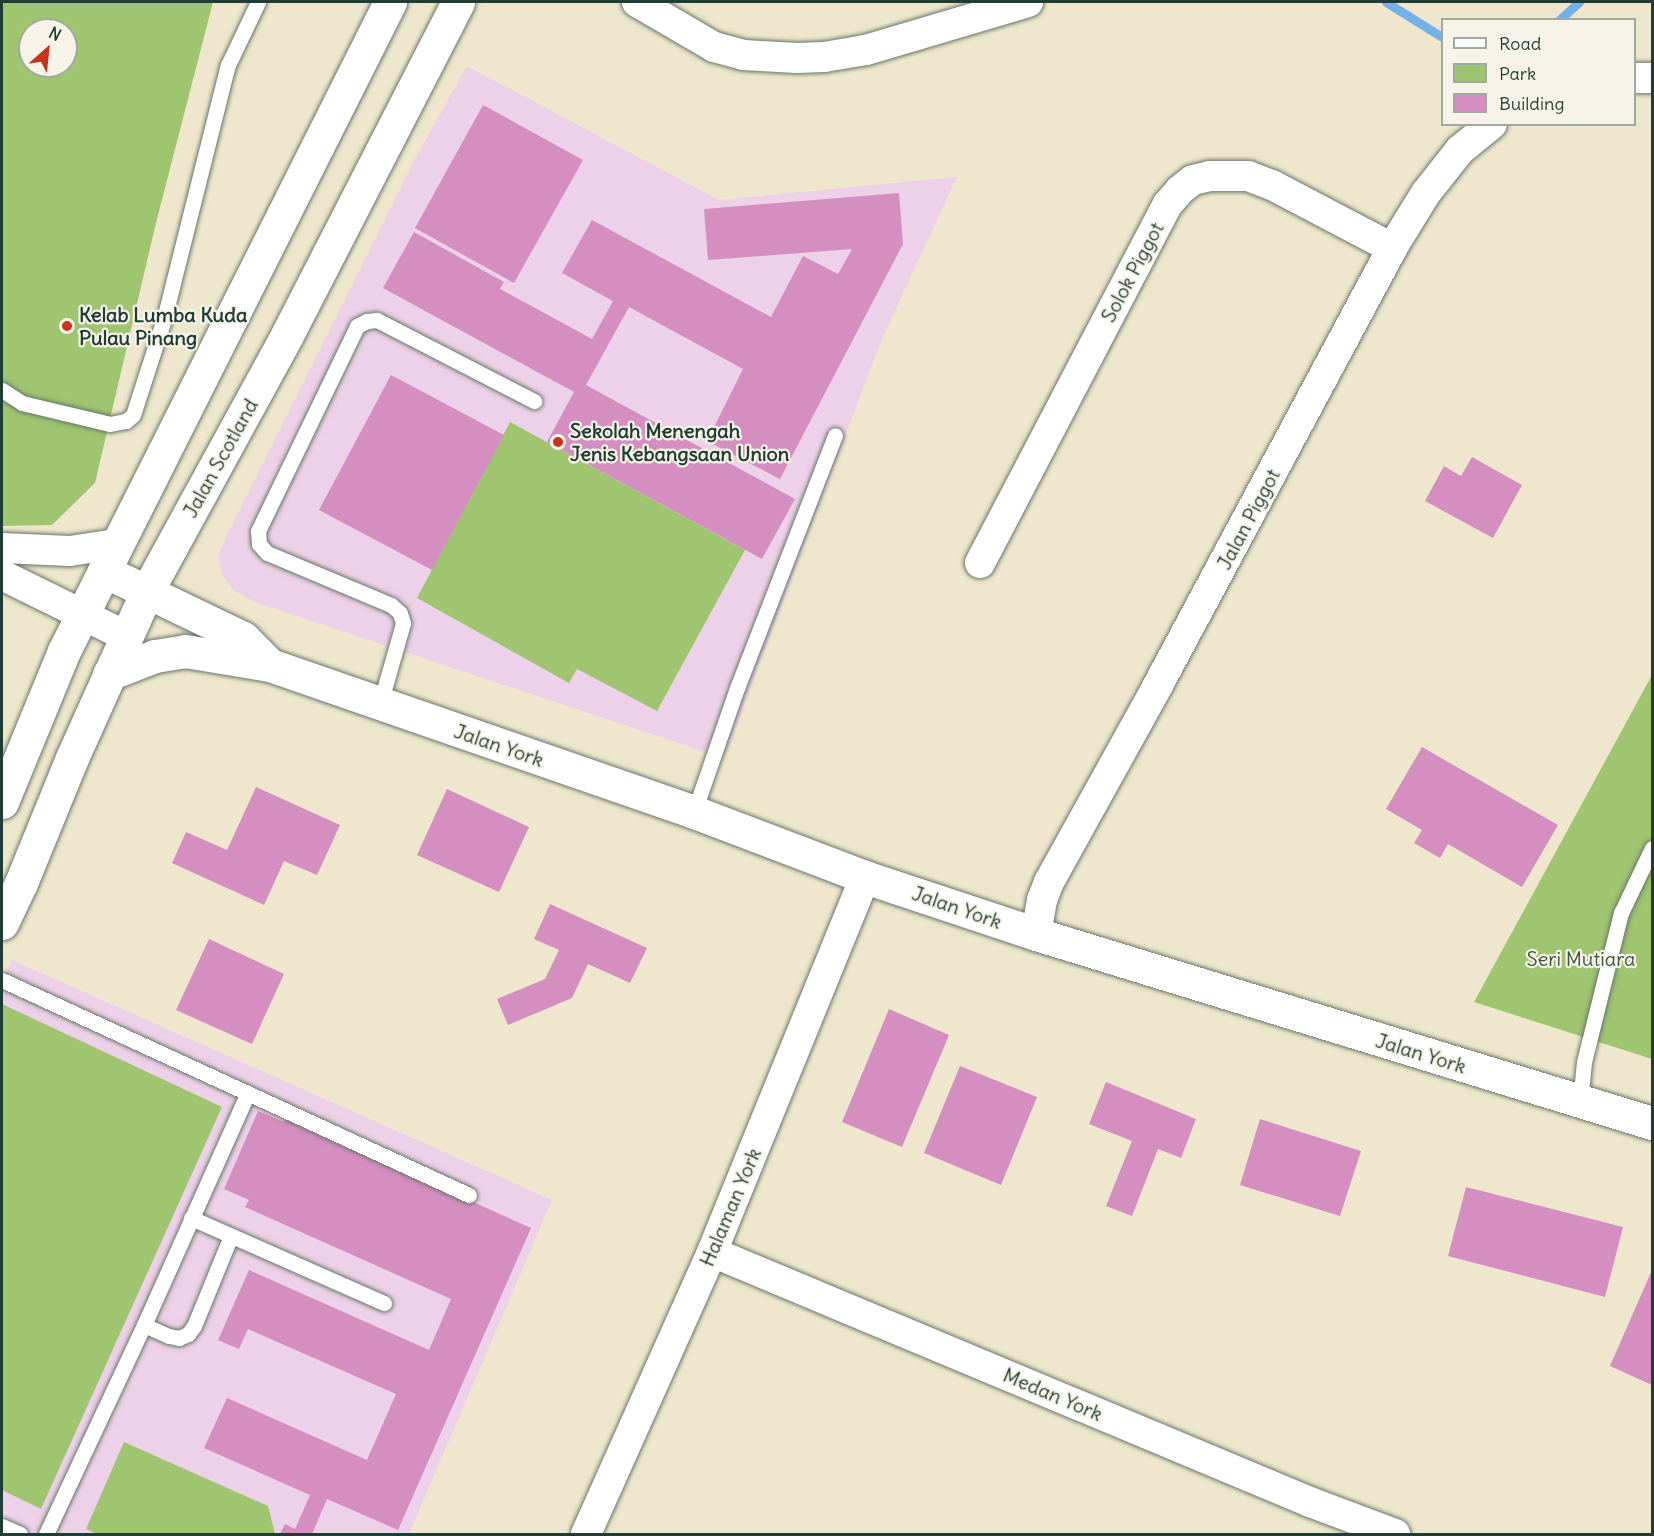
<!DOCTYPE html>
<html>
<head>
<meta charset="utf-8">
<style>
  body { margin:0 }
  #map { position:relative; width:1654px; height:1536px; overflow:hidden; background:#efe7cd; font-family:Delius,sans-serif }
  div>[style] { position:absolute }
  .built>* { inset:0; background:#edd1e9 }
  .green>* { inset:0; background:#9fc570 }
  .stream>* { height:9px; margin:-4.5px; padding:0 4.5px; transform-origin:4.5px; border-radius:4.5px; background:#73b1e6 }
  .building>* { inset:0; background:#d58ec0 }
  .roads { filter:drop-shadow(0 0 2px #68786a) drop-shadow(0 0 2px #68786a) }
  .lane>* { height:15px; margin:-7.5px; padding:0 7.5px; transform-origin:7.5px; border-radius:7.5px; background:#fff }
  .street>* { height:30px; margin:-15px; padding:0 15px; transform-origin:15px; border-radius:15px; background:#fff }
  .secondary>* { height:33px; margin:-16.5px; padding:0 16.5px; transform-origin:16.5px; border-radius:16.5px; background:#fff }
  .primary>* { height:33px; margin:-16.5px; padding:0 16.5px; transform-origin:16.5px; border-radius:16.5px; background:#fff }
  .highway>* { height:33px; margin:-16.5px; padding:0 16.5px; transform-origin:16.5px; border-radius:16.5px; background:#fff }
  .dots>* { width:16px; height:16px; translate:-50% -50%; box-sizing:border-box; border:3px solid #f7f3e8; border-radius:50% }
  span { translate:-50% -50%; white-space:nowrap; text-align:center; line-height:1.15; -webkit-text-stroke:4.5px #f7f3e8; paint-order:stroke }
  .street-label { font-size:20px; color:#1f3d34 }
  .poi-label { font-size:20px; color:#1f3d34; font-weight:700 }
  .left { translate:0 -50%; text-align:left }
  .park-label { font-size:20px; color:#395840 }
  .frame { position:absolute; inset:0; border:3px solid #1f3d34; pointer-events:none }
  .legend { position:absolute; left:1441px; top:18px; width:195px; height:108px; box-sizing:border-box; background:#f7f3e8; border:2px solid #a1aaa0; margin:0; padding:8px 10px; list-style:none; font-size:18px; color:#1f3d34 }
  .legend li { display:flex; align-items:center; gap:12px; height:30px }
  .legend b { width:30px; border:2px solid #a1aaa0 }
  .north { position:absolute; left:18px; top:18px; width:60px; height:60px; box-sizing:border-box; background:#f7f3e8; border:2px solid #a1aaa0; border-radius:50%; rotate:27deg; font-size:16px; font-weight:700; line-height:24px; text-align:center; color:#1f3d34 }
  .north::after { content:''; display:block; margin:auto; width:21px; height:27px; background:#c8321e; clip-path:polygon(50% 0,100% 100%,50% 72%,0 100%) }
</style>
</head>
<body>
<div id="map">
  <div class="built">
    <i style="clip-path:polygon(467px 66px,719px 200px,957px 177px,881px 341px,724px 758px,254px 602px,233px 590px,223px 575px,218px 558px,223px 543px,415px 159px)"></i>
    <i style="clip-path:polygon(12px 960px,552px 1200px,409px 1534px,2px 1534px,2px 982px)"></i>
  </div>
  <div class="green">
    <i style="clip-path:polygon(evenodd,2px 2px,213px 2px,155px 227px,95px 483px,52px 525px,2px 526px,2px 2px,30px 30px,66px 30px,66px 66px,30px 66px,30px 30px)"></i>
    <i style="clip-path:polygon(510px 422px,745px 550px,657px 711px,577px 669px,569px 683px,417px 598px)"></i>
    <i style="clip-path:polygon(1652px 675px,1652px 1059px,1474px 1002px)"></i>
    <i style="clip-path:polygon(2px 1004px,222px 1107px,41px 1509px,2px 1490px)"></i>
    <i style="clip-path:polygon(124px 1442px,268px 1506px,275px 1534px,97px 1534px,86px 1529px)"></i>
  </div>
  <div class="stream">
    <i style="left:1386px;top:2px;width:66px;rotate:32deg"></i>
    <i style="left:1559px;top:20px;width:27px;rotate:-42deg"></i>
  </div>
  <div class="building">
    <i style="clip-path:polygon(483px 105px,583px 160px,514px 283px,415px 228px)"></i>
    <i style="clip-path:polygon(899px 193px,903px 244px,780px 479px,707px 441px,743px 369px,629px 307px,586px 385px,795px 499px,762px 559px,547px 442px,574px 392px,383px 288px,414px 232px,504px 282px,500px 289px,592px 339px,613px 301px,562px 273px,592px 220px,771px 317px,803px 256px,838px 274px,852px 249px,708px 260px,704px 209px)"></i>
    <i style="clip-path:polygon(391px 375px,504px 435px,432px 570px,319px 510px)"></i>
    <i style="clip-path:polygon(1472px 457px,1522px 485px,1493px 538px,1425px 501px,1444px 466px,1461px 476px)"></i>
    <i style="clip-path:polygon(1422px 747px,1558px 825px,1522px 887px,1448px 844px,1440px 858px,1414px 843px,1422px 830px,1386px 809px)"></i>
    <i style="clip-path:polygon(256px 787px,340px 825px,317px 875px,284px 861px,264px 905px,172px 863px,186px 832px,227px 850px)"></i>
    <i style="clip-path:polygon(447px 789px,529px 827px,499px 892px,417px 855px)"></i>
    <i style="clip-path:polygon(550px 904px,647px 948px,630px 983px,588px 964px,572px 998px,508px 1025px,497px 999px,545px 979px,559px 950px,534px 939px)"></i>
    <i style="clip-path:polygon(209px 939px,284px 974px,252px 1044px,176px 1010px)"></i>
    <i style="clip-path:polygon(889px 1009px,949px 1035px,902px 1147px,842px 1122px)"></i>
    <i style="clip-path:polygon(960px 1066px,1037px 1097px,1001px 1185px,924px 1153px)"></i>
    <i style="clip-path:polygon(1106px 1082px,1196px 1119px,1181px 1158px,1158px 1149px,1132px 1216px,1106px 1206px,1132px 1141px,1089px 1124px)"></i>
    <i style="clip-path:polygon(258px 1111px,284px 1122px,285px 1118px,531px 1228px,398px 1530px,327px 1499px,312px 1534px,280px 1534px,285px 1524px,295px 1529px,310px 1495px,204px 1448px,227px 1398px,367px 1460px,396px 1394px,248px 1329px,239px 1349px,218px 1340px,249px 1270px,429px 1350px,451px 1299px,245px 1207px,249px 1200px,224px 1189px)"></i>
    <i style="clip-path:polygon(1260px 1119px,1361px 1151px,1340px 1216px,1240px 1185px)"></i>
    <i style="clip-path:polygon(1466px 1187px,1623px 1227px,1605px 1297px,1448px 1256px)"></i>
    <i style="clip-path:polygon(1652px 1270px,1652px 1385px,1610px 1366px)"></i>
  </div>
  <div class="roads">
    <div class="lane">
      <i style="left:2px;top:390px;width:24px;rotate:33deg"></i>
      <i style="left:22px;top:403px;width:90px;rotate:13.4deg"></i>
      <i style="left:110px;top:424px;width:16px;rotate:-11deg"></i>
      <i style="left:126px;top:421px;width:9px;rotate:-41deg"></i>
      <i style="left:133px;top:415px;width:101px;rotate:-72.1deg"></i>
      <i style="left:164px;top:319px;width:262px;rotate:-75.9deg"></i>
      <i style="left:228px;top:65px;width:70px;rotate:-64.5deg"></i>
      <i style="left:380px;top:704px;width:84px;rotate:-74.1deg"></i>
      <i style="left:403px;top:623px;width:10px;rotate:-107deg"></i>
      <i style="left:400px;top:613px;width:12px;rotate:-138deg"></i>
      <i style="left:391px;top:605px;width:134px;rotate:-157.2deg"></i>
      <i style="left:267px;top:553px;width:12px;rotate:-132deg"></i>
      <i style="left:259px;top:544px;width:13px;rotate:-94deg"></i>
      <i style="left:258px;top:531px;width:228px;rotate:-64.2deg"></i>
      <i style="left:357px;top:326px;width:11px;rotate:-27deg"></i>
      <i style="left:367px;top:321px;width:10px;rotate:-6deg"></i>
      <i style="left:377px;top:320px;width:177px;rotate:27.3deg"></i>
      <i style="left:694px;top:812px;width:131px;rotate:-70.9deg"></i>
      <i style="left:737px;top:688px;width:271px;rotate:-68.8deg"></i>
      <i style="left:2px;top:980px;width:514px;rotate:24.72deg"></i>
      <i style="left:1580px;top:1102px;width:40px;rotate:-84.3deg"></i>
      <i style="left:1584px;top:1062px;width:154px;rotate:-76.1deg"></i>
      <i style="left:1621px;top:913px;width:72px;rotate:-64.5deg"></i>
      <i style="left:191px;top:1218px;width:211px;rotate:23.8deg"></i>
      <i style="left:144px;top:1325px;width:27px;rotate:24deg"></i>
      <i style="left:169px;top:1336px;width:10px;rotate:11deg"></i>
      <i style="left:179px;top:1338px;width:10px;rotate:-24deg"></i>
      <i style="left:188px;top:1334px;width:10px;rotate:-53deg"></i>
      <i style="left:194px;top:1326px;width:97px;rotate:-67.7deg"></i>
      <i style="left:2px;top:1526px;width:20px;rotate:24deg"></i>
      <i style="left:46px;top:1534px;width:231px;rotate:-64.9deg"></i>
      <i style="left:144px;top:1325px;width:252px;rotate:-65.9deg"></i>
    </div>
    <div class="street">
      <i style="left:637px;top:2px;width:89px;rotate:30.3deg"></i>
      <i style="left:714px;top:47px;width:30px;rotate:15deg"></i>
      <i style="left:743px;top:55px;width:54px;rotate:3.2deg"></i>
      <i style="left:797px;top:58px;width:27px;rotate:-2deg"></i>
      <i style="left:824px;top:57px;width:43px;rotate:-9.5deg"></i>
      <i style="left:866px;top:50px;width:169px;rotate:-16.5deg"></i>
      <i style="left:1634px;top:78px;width:18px"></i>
      <i style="left:2px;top:548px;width:68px;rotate:2.5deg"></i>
      <i style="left:70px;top:551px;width:48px;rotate:-8.5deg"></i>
      <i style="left:980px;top:563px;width:405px;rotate:-62.4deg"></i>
      <i style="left:1168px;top:204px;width:18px;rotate:-49deg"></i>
      <i style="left:1180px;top:190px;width:16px;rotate:-38deg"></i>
      <i style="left:1193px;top:180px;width:18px;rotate:-13deg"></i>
      <i style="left:1211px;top:176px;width:37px"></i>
      <i style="left:1248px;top:176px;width:26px;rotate:21deg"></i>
      <i style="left:1272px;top:185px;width:136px;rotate:27.7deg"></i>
      <i style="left:2px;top:575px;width:138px;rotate:26.2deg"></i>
      <i style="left:1036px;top:934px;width:35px;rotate:-80deg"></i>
      <i style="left:1042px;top:900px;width:19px;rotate:-69deg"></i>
      <i style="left:1049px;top:882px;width:225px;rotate:-61deg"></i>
      <i style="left:1158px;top:685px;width:496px;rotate:-61.8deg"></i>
      <i style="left:1392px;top:248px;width:65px;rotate:-58.3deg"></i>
      <i style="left:1426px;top:193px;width:55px;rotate:-51.7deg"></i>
      <i style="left:1460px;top:150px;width:41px;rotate:-39.1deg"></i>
      <i style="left:712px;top:1252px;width:648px;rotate:22.69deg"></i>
      <i style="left:1310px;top:1502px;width:91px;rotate:20.6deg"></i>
      <i style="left:586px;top:1534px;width:309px;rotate:-65.9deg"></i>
      <i style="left:712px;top:1252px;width:405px;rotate:-67.8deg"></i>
    </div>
    <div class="secondary">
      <i style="left:104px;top:571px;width:154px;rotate:25.7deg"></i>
      <i style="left:243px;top:638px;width:38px;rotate:45deg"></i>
      <i style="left:109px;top:674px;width:49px;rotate:-21.4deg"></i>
      <i style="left:155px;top:656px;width:30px;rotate:-9deg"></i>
      <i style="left:185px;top:651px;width:86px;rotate:9.4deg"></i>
      <i style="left:270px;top:665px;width:449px;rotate:19.1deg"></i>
      <i style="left:694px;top:812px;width:183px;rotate:20.8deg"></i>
      <i style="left:865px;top:877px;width:180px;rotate:18.4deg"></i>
      <i style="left:1036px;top:934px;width:644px;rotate:17.06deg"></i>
    </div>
    <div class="primary">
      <i style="left:104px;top:571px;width:637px;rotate:-63.31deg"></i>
      <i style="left:147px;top:591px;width:292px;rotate:-61.3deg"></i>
      <i style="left:287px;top:335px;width:374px;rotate:-62.8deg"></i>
    </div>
    <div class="highway">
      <i style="left:2px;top:802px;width:163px;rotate:-67.7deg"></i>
      <i style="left:64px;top:651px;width:89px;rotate:-63.4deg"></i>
      <i style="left:2px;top:923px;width:44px;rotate:-64.6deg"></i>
      <i style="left:21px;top:883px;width:135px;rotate:-67.8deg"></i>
      <i style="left:72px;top:758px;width:183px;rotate:-65.8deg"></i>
    </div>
  </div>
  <div class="dots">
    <i style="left:67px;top:326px;background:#c8321e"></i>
    <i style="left:558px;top:442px;background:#c8321e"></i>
  </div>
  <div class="street-label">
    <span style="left:1132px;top:272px;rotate:-62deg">Solok Piggot</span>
    <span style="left:220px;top:458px;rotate:-61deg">Jalan Scotland</span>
    <span style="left:1248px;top:519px;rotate:-62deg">Jalan Piggot</span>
    <span style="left:499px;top:745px;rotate:19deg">Jalan York</span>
    <span style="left:957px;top:907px;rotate:19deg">Jalan York</span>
    <span style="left:1421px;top:1053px;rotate:17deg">Jalan York</span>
    <span style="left:730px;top:1207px;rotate:-67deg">Halaman York</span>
    <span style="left:1053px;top:1394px;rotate:23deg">Medan York</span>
  </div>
  <div class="poi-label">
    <span class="left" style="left:79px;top:326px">Kelab Lumba Kuda<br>Pulau Pinang</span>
    <span class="left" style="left:570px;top:442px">Sekolah Menengah<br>Jenis Kebangsaan Union</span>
  </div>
  <div class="park-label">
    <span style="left:1581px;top:958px">Seri Mutiara</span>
  </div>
  <div class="frame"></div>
  <ul class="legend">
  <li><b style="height:8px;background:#fff"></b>Road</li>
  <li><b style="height:16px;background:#9fc570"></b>Park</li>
  <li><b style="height:16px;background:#d58ec0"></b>Building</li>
  </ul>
  <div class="north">N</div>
</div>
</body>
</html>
